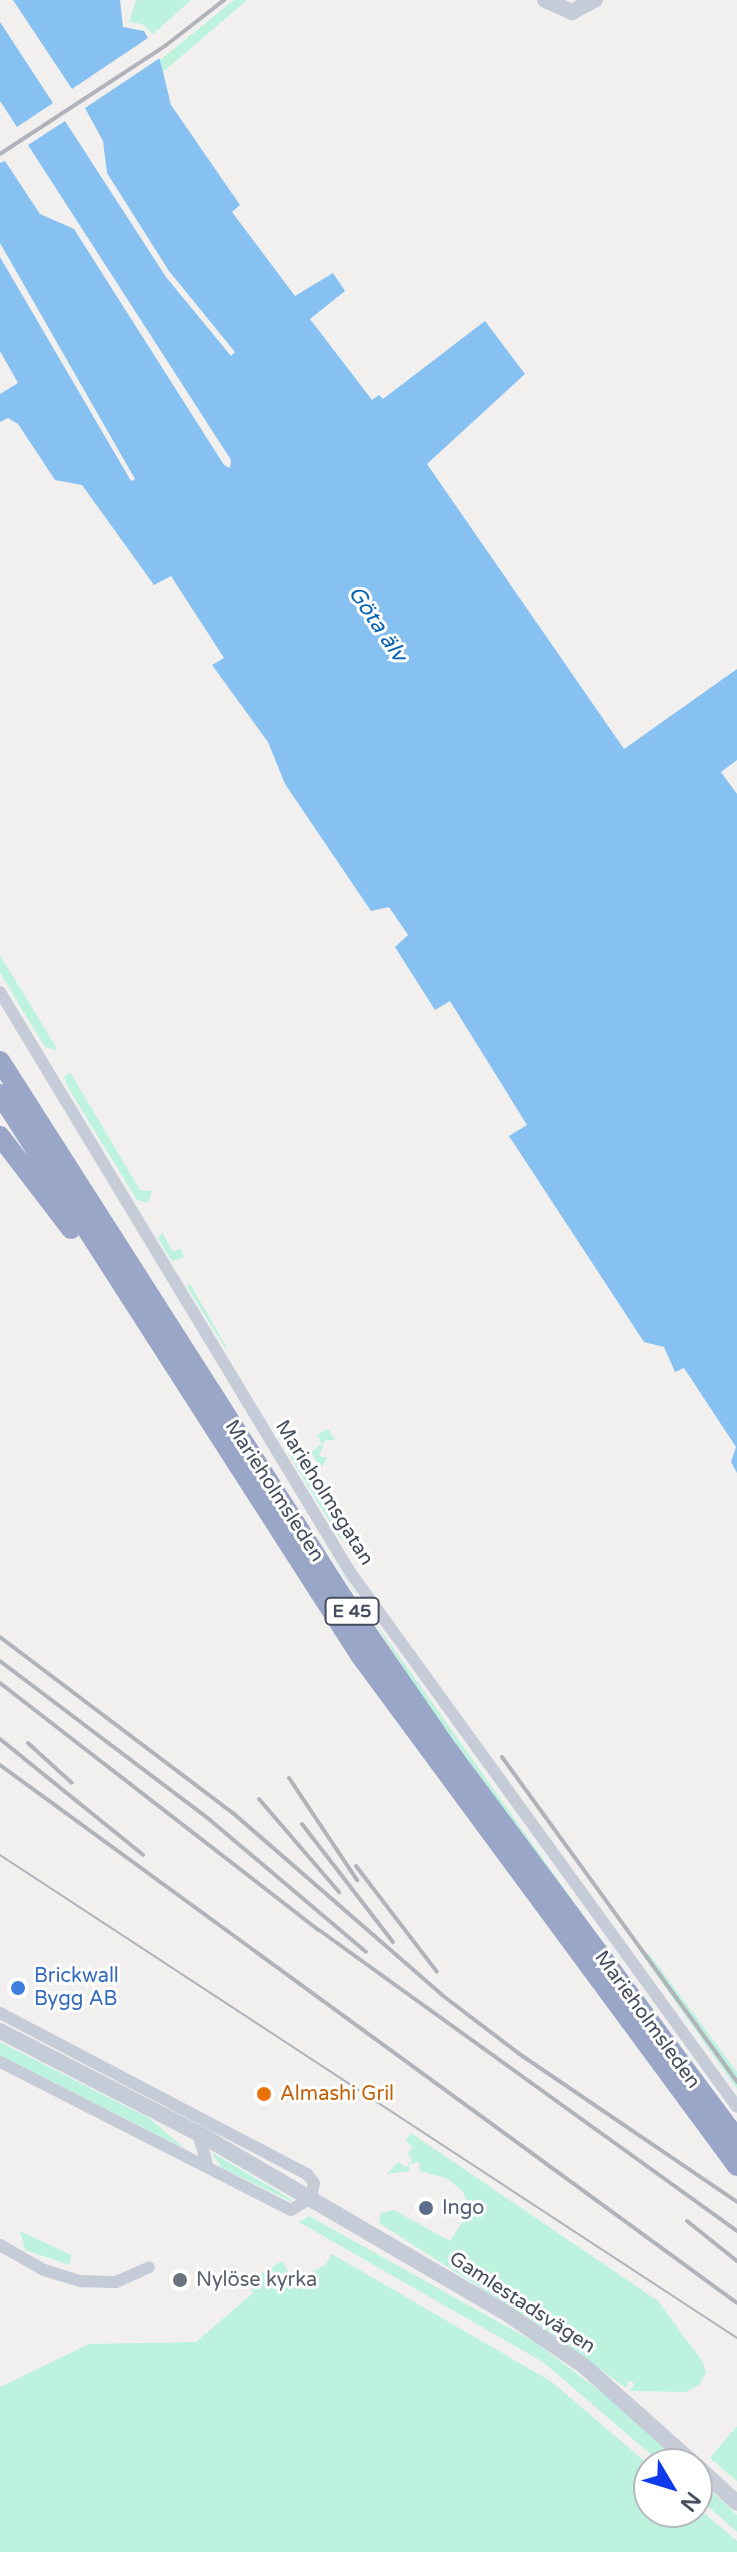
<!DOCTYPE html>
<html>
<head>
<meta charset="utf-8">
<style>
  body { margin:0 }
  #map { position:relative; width:737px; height:2552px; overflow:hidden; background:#f2f0ef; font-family:"Varela Round",sans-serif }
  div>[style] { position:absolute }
  .green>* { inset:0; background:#bcf2de }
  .water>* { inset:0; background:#87c1f1 }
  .pier>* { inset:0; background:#f2f0ef }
  .minor>* { height:12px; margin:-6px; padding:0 6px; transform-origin:6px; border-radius:6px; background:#c6cbd8 }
  .tertiary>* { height:16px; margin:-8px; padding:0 8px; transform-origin:8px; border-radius:8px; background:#c6cbd8 }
  .trunk>* { height:20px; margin:-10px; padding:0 10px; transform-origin:10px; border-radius:10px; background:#9aa6c8 }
  .tram>* { height:2px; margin:-1px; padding:0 1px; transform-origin:1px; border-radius:1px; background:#b1b3ba }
  .rail>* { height:4px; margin:-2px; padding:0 2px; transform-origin:2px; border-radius:2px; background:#b1b3ba }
  .dots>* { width:22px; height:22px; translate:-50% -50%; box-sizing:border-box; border:4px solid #fff; border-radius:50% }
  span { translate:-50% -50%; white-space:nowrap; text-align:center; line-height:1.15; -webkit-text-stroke:6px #fff; paint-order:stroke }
  .shield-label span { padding:2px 6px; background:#fff; border:2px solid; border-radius:6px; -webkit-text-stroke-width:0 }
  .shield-label { font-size:18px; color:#464d5e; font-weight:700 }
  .street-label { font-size:20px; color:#464d5e }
  .shop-label { font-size:20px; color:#366cbe }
  .left { translate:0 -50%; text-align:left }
  .food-label { font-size:20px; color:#c56008 }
  .service-label { font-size:20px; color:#4e5e75 }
  .worship-label { font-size:20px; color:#5b616d }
  .water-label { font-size:22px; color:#0564b3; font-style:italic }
  .north { position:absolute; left:633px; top:2448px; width:80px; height:80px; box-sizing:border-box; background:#fff; border:2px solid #b5b8bf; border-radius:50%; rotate:128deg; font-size:22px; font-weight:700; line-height:32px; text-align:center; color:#464d5e }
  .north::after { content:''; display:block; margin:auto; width:28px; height:36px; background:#0f3aec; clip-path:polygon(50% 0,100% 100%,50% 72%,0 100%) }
</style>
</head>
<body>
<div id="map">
  <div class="green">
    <i style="clip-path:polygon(136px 0,191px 0,153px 34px,142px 24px,129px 22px)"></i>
    <i style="clip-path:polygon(234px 0,247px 0,163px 72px,160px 60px)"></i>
    <i style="clip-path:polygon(0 955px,56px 1047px,56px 1050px,45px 1047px,20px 1006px,0 972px)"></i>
    <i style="clip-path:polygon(70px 1072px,140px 1190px,152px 1191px,148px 1203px,137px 1200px,69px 1089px,64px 1077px)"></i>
    <i style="clip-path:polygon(162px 1232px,173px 1252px,181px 1248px,184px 1258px,172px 1261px,158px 1238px)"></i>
    <i style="clip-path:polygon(190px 1284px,227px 1348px,226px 1349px,187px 1287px)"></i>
    <i style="clip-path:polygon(328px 1429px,335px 1440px,325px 1440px,319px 1456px,327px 1458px,321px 1468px,311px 1452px,322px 1444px,318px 1435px,311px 1438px)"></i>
    <i style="clip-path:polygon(289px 1455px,295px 1457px,353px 1551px,337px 1534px)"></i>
    <i style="clip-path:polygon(314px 1530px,379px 1628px,625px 1974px,427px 1704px)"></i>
    <i style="clip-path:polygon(639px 1950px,650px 1955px,737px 2072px,737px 2089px)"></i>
    <i style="clip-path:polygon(0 2042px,149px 2118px,185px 2149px,0 2055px)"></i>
    <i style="clip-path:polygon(411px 2133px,658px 2301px,702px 2361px,706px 2372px,700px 2384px,686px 2392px,630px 2391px,634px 2384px,630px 2380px,626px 2388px,546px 2330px,379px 2223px,381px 2213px,394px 2210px,450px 2241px,470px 2210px,463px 2192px,448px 2179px,420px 2171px,419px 2162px,409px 2164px,409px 2171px,387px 2174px,398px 2162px,405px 2167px,407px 2167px,409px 2163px,412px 2161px,408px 2153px,413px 2147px,406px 2141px)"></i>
    <i style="clip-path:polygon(211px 2152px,291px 2199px,292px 2202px,222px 2168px)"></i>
    <i style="clip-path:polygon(309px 2216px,536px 2343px,613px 2401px,682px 2464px,662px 2464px,543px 2362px,299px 2222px)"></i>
    <i style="clip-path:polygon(20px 2231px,71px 2255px,70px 2265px,25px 2250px)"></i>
    <i style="clip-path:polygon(332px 2254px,552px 2382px,649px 2465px,649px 2512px,697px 2512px,697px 2507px,737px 2541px,737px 2552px,0 2552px,0 2387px,89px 2344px,196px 2342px,253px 2293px,248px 2283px,282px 2261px,295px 2283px,326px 2264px)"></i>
    <i style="clip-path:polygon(737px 2426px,737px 2481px,710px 2458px)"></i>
    <i style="clip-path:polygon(697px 2478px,737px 2515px,737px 2532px,697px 2496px)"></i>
  </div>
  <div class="water">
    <i style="clip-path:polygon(0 0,120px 0,123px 27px,144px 31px,160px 60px,171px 105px,240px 205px,232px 212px,295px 296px,333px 273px,345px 291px,310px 319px,372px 400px,379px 395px,383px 399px,485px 321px,525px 374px,427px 464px,624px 749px,737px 669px,737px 760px,721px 772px,737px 794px,737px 1473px,731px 1462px,736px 1447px,684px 1368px,675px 1372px,664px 1347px,644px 1342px,509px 1136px,527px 1125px,450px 1001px,435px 1010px,395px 947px,408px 935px,389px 907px,371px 911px,285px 784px,268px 742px,212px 665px,224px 658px,171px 576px,154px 585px,82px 485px,55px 480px,18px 424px,8px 418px,0 422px,0 394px,18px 383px,0 351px)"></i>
  </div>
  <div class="pier">
    <i style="clip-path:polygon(0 0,13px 0,72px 89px,151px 36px,163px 56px,85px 108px,103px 141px,107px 173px,169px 271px,235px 352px,231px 356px,166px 277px,65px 121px,28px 145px,231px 460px,230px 468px,224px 465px,74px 229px,40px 214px,5px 161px,0 163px,0 101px,17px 127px,53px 103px,0 22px)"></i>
    <i style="clip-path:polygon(0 243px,135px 479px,131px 481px,0 257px)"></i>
  </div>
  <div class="minor">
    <i style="left:0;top:992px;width:677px;rotate:58.89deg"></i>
    <i style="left:350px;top:1572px;width:660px;rotate:54.12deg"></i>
    <i style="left:0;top:2013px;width:347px;rotate:27.7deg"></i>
    <i style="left:307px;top:2174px;width:11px;rotate:52deg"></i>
    <i style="left:314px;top:2183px;width:15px;rotate:101deg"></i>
    <i style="left:311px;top:2198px;width:23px;rotate:149deg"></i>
    <i style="left:291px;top:2210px;width:326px;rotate:-153deg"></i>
    <i style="left:198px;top:2133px;width:36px;rotate:74deg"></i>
    <i style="left:0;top:2245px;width:51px;rotate:29.6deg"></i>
    <i style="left:44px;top:2270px;width:39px;rotate:17deg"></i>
    <i style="left:81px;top:2281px;width:35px;rotate:2deg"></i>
    <i style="left:116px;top:2282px;width:36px;rotate:-24deg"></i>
  </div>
  <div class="tertiary">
    <i style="left:545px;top:0;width:30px;rotate:24deg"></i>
    <i style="left:572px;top:12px;width:26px;rotate:-28deg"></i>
    <i style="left:0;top:2031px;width:223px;rotate:27.3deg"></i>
    <i style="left:198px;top:2133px;width:360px;rotate:30.3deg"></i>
    <i style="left:509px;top:2315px;width:91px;rotate:34.2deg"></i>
    <i style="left:584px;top:2366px;width:147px;rotate:41.7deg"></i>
    <i style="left:697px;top:2466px;width:54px;rotate:42.8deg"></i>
  </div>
  <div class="trunk">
    <i style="left:0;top:1061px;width:637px;rotate:57.43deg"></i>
    <i style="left:343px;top:1598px;width:185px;rotate:55.4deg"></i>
    <i style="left:448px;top:1750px;width:485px;rotate:53.4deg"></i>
    <i style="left:0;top:1094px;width:667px;rotate:57.31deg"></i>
    <i style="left:360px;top:1655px;width:635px;rotate:53.58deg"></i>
    <i style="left:0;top:1136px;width:117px;rotate:52.6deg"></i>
  </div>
  <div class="tram">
    <i style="left:0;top:1855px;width:881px;rotate:33.24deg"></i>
  </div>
  <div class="rail">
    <i style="left:0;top:154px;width:197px;rotate:-33.2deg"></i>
    <i style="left:165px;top:46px;width:75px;rotate:-37.9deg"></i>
    <i style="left:0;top:1637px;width:292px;rotate:37.1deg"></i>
    <i style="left:233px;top:1813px;width:277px;rotate:41deg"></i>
    <i style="left:442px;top:1995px;width:96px;rotate:37.3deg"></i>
    <i style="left:518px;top:2053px;width:265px;rotate:34.2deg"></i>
    <i style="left:0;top:1661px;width:263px;rotate:37.1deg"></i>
    <i style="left:210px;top:1820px;width:204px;rotate:40.2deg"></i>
    <i style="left:0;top:1683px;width:403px;rotate:37.8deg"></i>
    <i style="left:319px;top:1930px;width:515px;rotate:35.76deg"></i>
    <i style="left:0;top:1739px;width:184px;rotate:39deg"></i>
    <i style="left:28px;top:1743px;width:59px;rotate:42.3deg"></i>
    <i style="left:502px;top:1757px;width:401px;rotate:54.1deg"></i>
    <i style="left:0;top:1765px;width:912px;rotate:36.13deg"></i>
    <i style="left:289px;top:1778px;width:123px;rotate:56.3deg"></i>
    <i style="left:259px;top:1799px;width:123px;rotate:49.3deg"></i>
    <i style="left:302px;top:1824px;width:149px;rotate:52.4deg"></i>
    <i style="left:356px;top:1866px;width:133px;rotate:52.6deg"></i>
    <i style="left:687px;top:2221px;width:64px;rotate:38.7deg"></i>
  </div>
  <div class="dots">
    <i style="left:18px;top:1988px;background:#3f7fe0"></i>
    <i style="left:264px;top:2094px;background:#e8710a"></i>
    <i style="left:426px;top:2208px;background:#5c6f8a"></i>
    <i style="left:180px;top:2280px;background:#6b7280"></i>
  </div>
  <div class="shield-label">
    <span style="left:352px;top:1611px">E 45</span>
  </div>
  <div class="street-label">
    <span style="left:274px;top:1491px;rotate:57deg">Marieholmsleden</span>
    <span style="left:324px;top:1493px;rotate:58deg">Marieholmsgatan</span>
    <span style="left:647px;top:2020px;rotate:54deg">Marieholmsleden</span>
    <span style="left:522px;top:2303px;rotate:33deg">Gamlestadsvägen</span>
  </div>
  <div class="shop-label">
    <span class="left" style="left:34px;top:1988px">Brickwall<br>Bygg AB</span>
  </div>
  <div class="food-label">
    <span class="left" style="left:280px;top:2094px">Almashi Gril</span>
  </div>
  <div class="service-label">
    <span class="left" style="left:442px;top:2208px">Ingo</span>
  </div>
  <div class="worship-label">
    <span class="left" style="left:196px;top:2280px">Nylöse kyrka</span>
  </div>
  <div class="water-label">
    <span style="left:377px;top:624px;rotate:56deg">Göta älv</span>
  </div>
  <div class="north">N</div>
</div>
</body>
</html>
